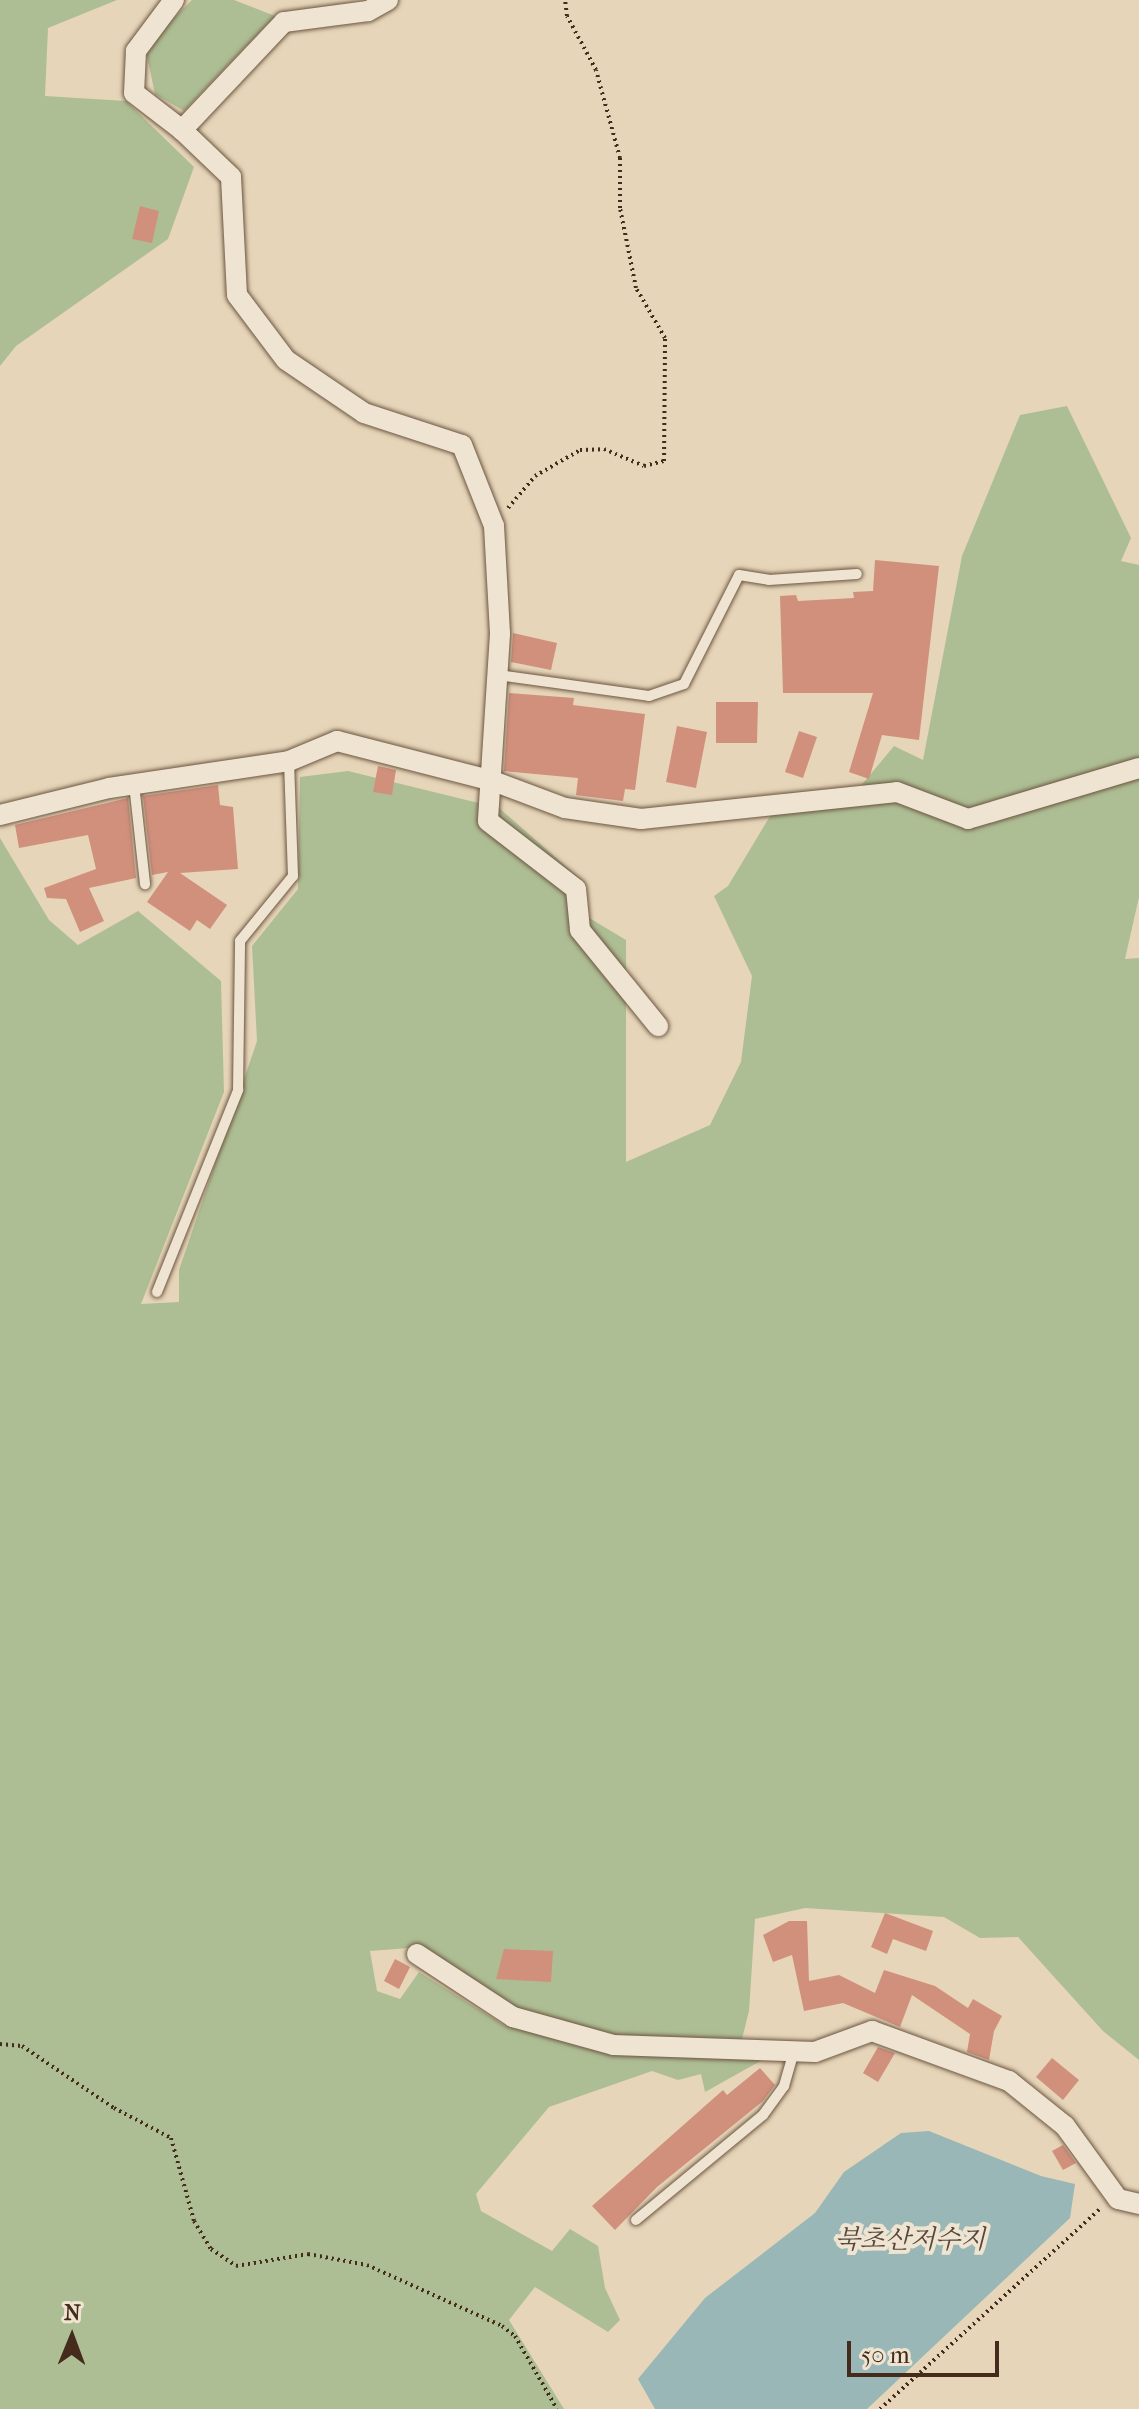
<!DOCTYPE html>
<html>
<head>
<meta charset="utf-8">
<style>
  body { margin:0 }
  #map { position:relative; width:1139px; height:2409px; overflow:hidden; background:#e6d5b8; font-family:"IM FELL French Canon","Noto Serif KR",serif }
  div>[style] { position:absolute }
  .green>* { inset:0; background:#aebe94 }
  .water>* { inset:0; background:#98b7b6 }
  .building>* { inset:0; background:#d1907c }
  .path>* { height:4px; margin-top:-2px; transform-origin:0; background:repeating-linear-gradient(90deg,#442b1b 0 2px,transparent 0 6px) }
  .roads { filter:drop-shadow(0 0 2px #6c5642) drop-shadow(0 0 2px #6c5642) }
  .lane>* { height:10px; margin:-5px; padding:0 5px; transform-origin:5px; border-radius:5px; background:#efe4d1 }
  .street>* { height:20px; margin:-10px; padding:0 10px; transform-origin:10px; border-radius:10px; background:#efe4d1 }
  span { translate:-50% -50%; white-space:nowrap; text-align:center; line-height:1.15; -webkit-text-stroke:8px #efe4d1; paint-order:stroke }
  .water-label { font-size:26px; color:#55473a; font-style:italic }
  .north { position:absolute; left:32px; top:2297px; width:80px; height:80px; -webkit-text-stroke:6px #efe4d1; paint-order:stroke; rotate:1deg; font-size:22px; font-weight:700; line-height:32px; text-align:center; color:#442b1b }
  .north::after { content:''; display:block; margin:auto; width:28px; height:36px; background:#442b1b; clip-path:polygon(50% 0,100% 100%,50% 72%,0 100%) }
  .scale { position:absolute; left:847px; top:2341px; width:152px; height:36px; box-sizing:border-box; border:4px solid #442b1b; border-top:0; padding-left:10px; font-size:24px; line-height:28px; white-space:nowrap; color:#442b1b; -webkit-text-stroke:6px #efe4d1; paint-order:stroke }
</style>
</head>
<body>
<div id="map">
  <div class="green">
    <i style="clip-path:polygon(0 0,117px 0,48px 28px,45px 96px,126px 101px,194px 167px,168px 239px,16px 346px,0 366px)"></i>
    <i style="clip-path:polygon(192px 0,234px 0,275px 16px,184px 111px,155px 94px,145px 47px)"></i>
    <i style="clip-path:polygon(1067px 406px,1131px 538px,1121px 561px,1139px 565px,1139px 897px,1125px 959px,1139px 958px,1139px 2060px,1103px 2031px,1018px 1937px,980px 1938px,944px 1917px,805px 1908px,755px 1919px,749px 2011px,742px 2039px,613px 2036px,518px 2011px,422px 1947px,370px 1951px,377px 1991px,400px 1999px,419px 1972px,505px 2026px,624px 2053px,766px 2058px,705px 2092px,701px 2074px,678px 2080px,652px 2071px,549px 2107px,476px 2194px,481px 2211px,552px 2251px,570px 2229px,598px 2246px,605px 2288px,620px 2320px,608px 2332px,535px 2287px,509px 2320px,564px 2409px,0 2409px,0 838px,49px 920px,78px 945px,138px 911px,221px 981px,224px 1092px,141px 1304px,179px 1302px,179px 1270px,257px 1041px,252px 946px,298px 889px,300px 777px,348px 771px,499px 808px,585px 883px,586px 916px,626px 940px,626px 1162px,710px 1125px,741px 1062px,752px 976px,714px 896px,728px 886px,784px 793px,859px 788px,894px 746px,923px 760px,962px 556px,1020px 415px)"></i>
  </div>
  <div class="water">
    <i style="clip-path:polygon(929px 2131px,1041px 2176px,1075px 2184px,1070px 2218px,867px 2409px,655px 2409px,638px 2379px,705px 2298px,815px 2213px,844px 2172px,901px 2133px)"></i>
  </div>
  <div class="building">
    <i style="clip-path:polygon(140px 206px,159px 211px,152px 243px,132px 239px)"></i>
    <i style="clip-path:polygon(875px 560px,939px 566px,919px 740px,882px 735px,869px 779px,849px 772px,873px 693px,783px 693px,780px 596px,796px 595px,798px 601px,854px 598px,853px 592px,873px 591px)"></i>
    <i style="clip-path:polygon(513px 633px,557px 643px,551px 670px,511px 662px)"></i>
    <i style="clip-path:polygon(509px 693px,574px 698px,573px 705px,645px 714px,635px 790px,625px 789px,623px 801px,576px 795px,578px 778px,504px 771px)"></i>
    <i style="clip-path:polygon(716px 702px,758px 702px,757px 743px,716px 743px)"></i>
    <i style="clip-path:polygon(677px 726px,707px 732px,696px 788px,666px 782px)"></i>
    <i style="clip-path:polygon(799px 731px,817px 737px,803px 778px,785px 772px)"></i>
    <i style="clip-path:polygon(378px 766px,396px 770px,392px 795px,373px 792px)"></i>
    <i style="clip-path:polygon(218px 785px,220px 805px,233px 807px,238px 869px,180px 873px,227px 905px,210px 929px,197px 920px,190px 931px,147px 902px,168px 872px,152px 875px,143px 796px)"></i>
    <i style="clip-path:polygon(128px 798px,136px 878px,89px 888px,104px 921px,80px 932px,66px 899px,47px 898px,44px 888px,96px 869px,88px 835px,19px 848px,15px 825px)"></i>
    <i style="clip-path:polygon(885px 1913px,933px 1931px,926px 1951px,893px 1939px,887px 1954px,871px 1947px)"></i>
    <i style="clip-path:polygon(789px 1921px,807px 1921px,809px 1981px,839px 1975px,875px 1993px,884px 1970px,935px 1986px,968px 2008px,973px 1999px,1002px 2016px,994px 2031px,989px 2060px,967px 2052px,970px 2034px,912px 1995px,900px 2027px,843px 2003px,804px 2011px,792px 1955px,773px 1962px,763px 1935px)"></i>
    <i style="clip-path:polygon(504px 1949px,553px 1951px,551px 1982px,496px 1979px)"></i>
    <i style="clip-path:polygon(395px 1959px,410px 1967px,399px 1989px,384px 1981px)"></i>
    <i style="clip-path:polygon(878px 2047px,895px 2053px,878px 2082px,863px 2073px)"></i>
    <i style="clip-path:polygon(1052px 2058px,1079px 2080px,1063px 2100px,1036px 2077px)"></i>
    <i style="clip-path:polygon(760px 2068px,775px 2085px,763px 2101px,657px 2187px,615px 2230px,592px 2206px,723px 2090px,727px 2095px)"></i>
    <i style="clip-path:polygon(1063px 2145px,1076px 2163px,1063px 2170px,1052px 2151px)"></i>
  </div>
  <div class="path">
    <i style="left:508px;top:508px;width:42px;rotate:-49.8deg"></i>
    <i style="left:535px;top:476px;width:52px;rotate:-30deg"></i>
    <i style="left:580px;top:450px;width:24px;rotate:-2deg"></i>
    <i style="left:604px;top:449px;width:43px;rotate:23deg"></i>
    <i style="left:644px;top:466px;width:21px;rotate:-14deg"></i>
    <i style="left:664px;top:461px;width:123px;rotate:-89.5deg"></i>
    <i style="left:665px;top:338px;width:58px;rotate:-120.1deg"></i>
    <i style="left:636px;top:288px;width:82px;rotate:-101.3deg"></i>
    <i style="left:620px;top:208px;width:50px;rotate:-90deg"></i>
    <i style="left:620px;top:158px;width:91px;rotate:-105.3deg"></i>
    <i style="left:596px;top:70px;width:61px;rotate:-118.2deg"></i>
    <i style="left:567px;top:16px;width:16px;rotate:-97deg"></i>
    <i style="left:0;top:2044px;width:22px;rotate:5deg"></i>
    <i style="left:22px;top:2046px;width:111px;rotate:34deg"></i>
    <i style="left:114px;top:2108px;width:64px;rotate:27.8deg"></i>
    <i style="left:171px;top:2138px;width:86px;rotate:74.5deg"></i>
    <i style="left:194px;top:2221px;width:33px;rotate:59deg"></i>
    <i style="left:211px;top:2249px;width:30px;rotate:34deg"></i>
    <i style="left:236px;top:2266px;width:73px;rotate:-9.5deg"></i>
    <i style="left:308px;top:2254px;width:60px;rotate:10.6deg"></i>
    <i style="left:367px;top:2265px;width:148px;rotate:24.3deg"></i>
    <i style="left:502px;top:2326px;width:16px;rotate:38deg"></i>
    <i style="left:515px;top:2336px;width:84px;rotate:60.1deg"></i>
    <i style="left:880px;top:2409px;width:297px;rotate:-42.3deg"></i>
  </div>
  <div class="roads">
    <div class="lane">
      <i style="left:498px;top:675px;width:152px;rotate:7.9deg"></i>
      <i style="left:649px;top:696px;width:37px;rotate:-19deg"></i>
      <i style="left:684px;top:684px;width:122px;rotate:-63.2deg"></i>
      <i style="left:739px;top:575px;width:30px;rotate:9deg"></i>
      <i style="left:769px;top:580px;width:88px;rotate:-3.9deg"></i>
      <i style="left:134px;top:784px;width:101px;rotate:83.7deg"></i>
      <i style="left:157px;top:1292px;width:218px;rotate:-68.1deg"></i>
      <i style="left:238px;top:1090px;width:149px;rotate:-89.2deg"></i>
      <i style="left:240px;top:941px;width:84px;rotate:-50.8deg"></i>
      <i style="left:293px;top:876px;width:115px;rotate:-92deg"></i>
      <i style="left:636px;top:2220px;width:165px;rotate:-39.6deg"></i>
      <i style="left:763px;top:2115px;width:36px;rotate:-54deg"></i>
      <i style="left:784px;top:2086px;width:36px;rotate:-74deg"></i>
    </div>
    <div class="street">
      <i style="left:174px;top:0;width:64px;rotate:126.7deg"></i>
      <i style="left:136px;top:51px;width:42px;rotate:92.7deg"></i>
      <i style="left:134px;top:93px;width:61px;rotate:37.6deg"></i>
      <i style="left:388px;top:0;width:23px;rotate:151deg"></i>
      <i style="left:368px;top:11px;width:85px;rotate:172.5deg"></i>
      <i style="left:284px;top:22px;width:149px;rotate:133.4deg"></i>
      <i style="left:182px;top:130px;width:68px;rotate:43.8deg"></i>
      <i style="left:231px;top:177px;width:118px;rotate:87.1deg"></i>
      <i style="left:237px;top:295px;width:81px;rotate:53deg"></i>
      <i style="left:286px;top:360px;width:94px;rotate:34.2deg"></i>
      <i style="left:364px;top:413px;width:103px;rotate:18.1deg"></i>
      <i style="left:462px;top:445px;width:87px;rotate:68.4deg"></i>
      <i style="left:494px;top:526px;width:108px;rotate:86.8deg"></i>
      <i style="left:500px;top:634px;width:187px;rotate:93.7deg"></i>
      <i style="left:488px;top:821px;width:111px;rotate:37.7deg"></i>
      <i style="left:576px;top:889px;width:41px;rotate:84.4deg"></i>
      <i style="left:580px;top:930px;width:124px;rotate:50.9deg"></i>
      <i style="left:0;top:815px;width:112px;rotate:-13.9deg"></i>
      <i style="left:109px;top:788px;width:182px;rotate:-8.5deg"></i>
      <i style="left:289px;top:761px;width:52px;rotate:-22.6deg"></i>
      <i style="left:337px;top:741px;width:161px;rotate:14.4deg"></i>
      <i style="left:493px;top:781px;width:77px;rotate:20.6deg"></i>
      <i style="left:565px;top:808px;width:77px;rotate:8.2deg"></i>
      <i style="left:641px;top:819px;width:257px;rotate:-6deg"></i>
      <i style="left:897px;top:792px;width:76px;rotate:20.8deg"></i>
      <i style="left:968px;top:819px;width:178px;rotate:-16.6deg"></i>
      <i style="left:417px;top:1954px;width:115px;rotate:33.3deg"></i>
      <i style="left:513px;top:2017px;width:104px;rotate:15.6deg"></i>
      <i style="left:613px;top:2045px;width:202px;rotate:2deg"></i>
      <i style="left:815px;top:2052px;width:61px;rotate:-20.2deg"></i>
      <i style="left:872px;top:2031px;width:146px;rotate:20.1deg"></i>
      <i style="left:1009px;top:2081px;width:72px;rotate:38.8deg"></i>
      <i style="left:1065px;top:2126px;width:90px;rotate:54deg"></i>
      <i style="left:1118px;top:2199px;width:22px;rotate:13deg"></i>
    </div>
  </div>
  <div class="water-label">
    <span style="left:910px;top:2240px">북초산저수지</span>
  </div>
  <div class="north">N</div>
  <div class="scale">50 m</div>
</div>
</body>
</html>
